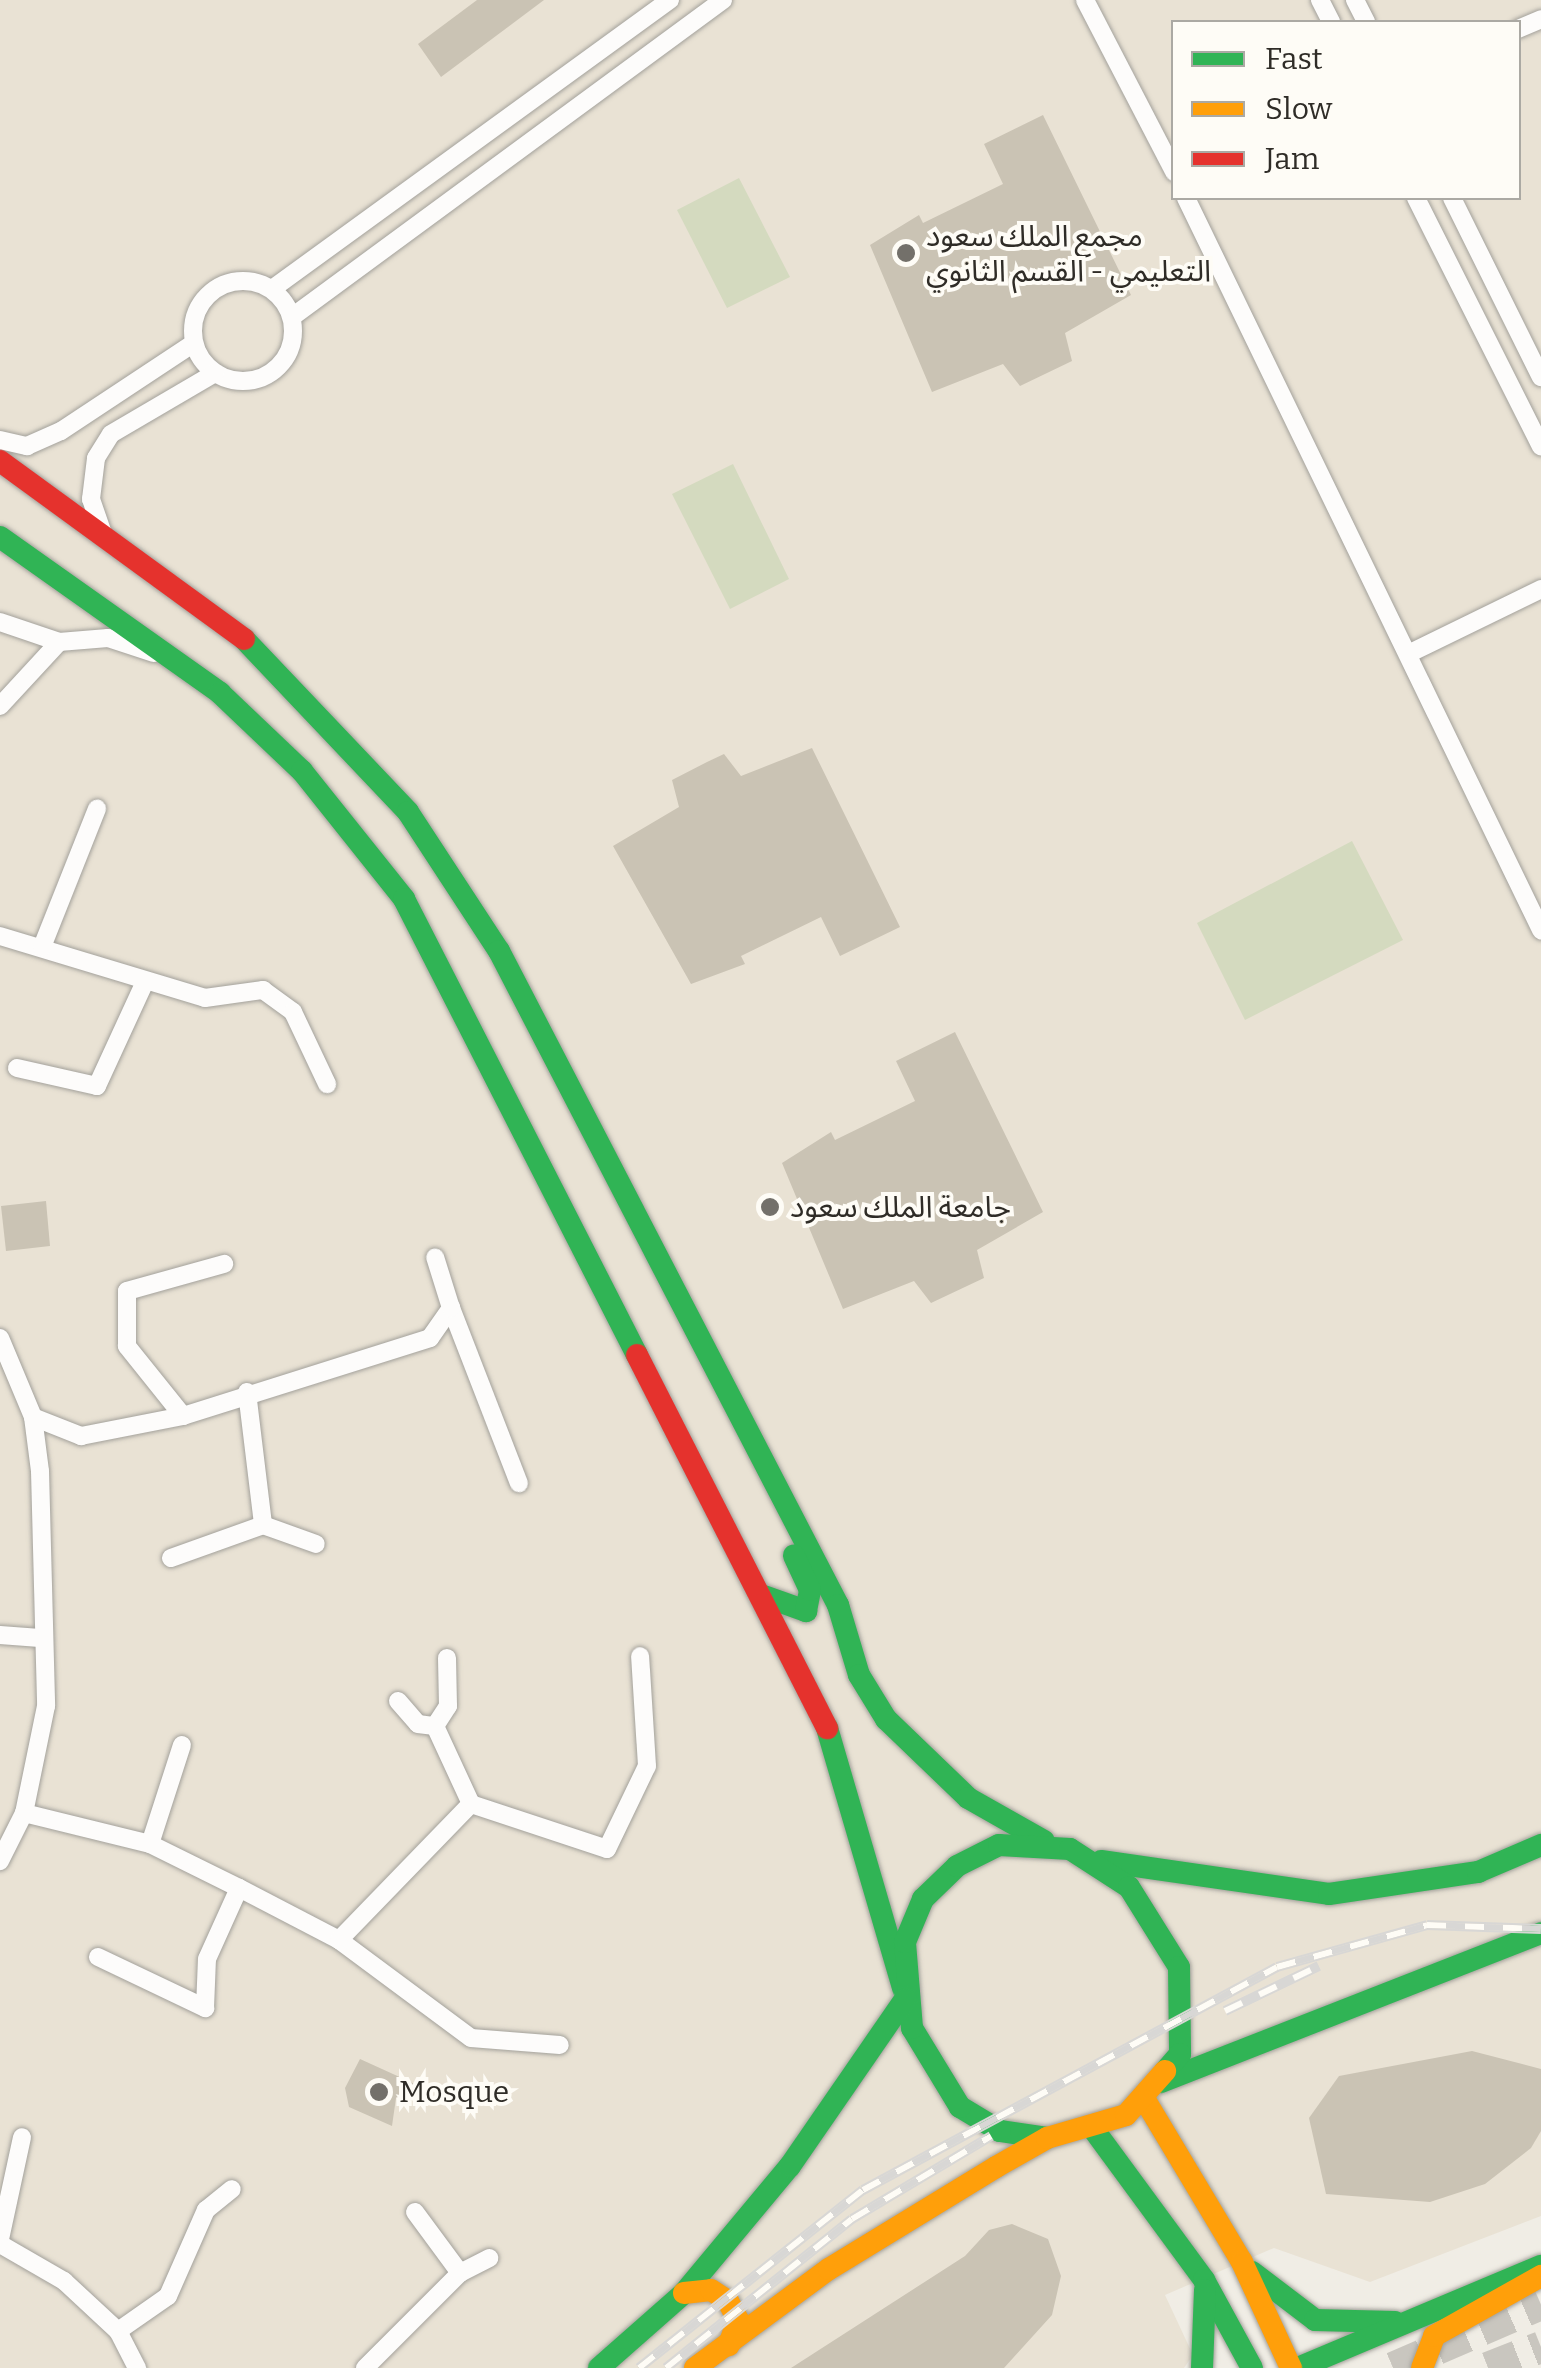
<!DOCTYPE html>
<html>
<head>
<meta charset="utf-8">
<style>
  body { margin:0 }
  #map { position:relative; width:1541px; height:2368px; overflow:hidden; background:#f0ede5; font-family:Bitter,"Noto Sans Arabic",serif }
  div>[style] { position:absolute }
  .built>* { inset:0; background:#e9e2d4 }
  .green>* { inset:0; background:#d4dabf }
  .building>* { inset:0; background:#cac3b4 }
  .highway-tunnel>* { height:32px; margin-top:-16px; transform-origin:0; background:repeating-linear-gradient(90deg,#c9c6bf 0 32px,transparent 0 48px) }
  .roads { filter:drop-shadow(0 0 2px #a3a19b) drop-shadow(0 0 2px #a3a19b) }
  .street>* { height:18px; margin:-9px; padding:0 9px; transform-origin:9px; border-radius:9px; background:#fdfcfb }
  .street>.ring { margin:-9px; padding:0; box-sizing:content-box; background:none; border:18px solid #fdfcfb; border-radius:50% }
  .fast>* { height:22px; margin:-11px; padding:0 11px; transform-origin:11px; border-radius:11px; background:#30b455 }
  .slow>* { height:22px; margin:-11px; padding:0 11px; transform-origin:11px; border-radius:11px; background:#ff9f0a }
  .jam>* { height:22px; margin:-11px; padding:0 11px; transform-origin:11px; border-radius:11px; background:#e5322d }
  .rail>* { height:10px; margin-top:-5px; transform-origin:0; background:repeating-linear-gradient(90deg,#fefcf6 0 19px,#d8d7d5 0 38px); box-sizing:border-box; border-block:2px solid #d8d7d5 }
  .dots>* { width:28px; height:28px; translate:-50% -50%; box-sizing:border-box; border:5px solid #fefcf6; border-radius:50% }
  span { translate:-50% -50%; white-space:nowrap; text-align:center; line-height:1.15; -webkit-text-stroke:8px #fefcf6; paint-order:stroke }
  .poi-label { font-size:30px; color:#2f2c27 }
  .left { translate:0 -50%; text-align:left }
  .legend { position:absolute; left:1171px; top:20px; width:350px; height:180px; box-sizing:border-box; background:#fefcf6; border:2px solid #aba9a3; margin:0; padding:12px 18px; list-style:none; font-size:30px; color:#2f2c27 }
  .legend li { display:flex; align-items:center; gap:20px; height:50px }
  .legend b { width:50px; border:2px solid #aba9a3 }
</style>
</head>
<body>
<div id="map">
  <div class="built">
    <i style="clip-path:polygon(evenodd,0 0,1541px 0,1541px 2216px,1370px 2282px,1274px 2248px,1165px 2295px,1193px 2355px,1184px 2368px,0 2368px,0 0,1174px 22px,1518px 22px,1518px 198px,1174px 198px,1174px 22px)"></i>
  </div>
  <div class="green">
    <i style="clip-path:polygon(739px 178px,790px 277px,727px 308px,677px 210px)"></i>
    <i style="clip-path:polygon(733px 464px,789px 579px,730px 609px,672px 494px)"></i>
    <i style="clip-path:polygon(1352px 841px,1403px 940px,1245px 1020px,1197px 923px)"></i>
  </div>
  <div class="building">
    <i style="clip-path:polygon(477px 0,544px 0,441px 77px,418px 44px)"></i>
    <i style="clip-path:polygon(1043px 115px,1131px 295px,1065px 333px,1072px 361px,1020px 386px,1003px 364px,932px 392px,870px 245px,919px 215px,923px 223px,1003px 184px,984px 144px)"></i>
    <i style="clip-path:polygon(812px 748px,900px 927px,840px 956px,821px 917px,741px 956px,745px 964px,691px 984px,613px 846px,679px 807px,672px 780px,707px 762px,724px 754px,741px 776px)"></i>
    <i style="clip-path:polygon(955px 1032px,1043px 1212px,977px 1250px,984px 1278px,931px 1303px,914px 1281px,843px 1309px,782px 1163px,831px 1132px,835px 1140px,915px 1101px,896px 1061px)"></i>
    <i style="clip-path:polygon(46px 1201px,50px 1246px,6px 1251px,1px 1206px)"></i>
    <i style="clip-path:polygon(1472px 2051px,1541px 2069px,1541px 2131px,1531px 2148px,1485px 2184px,1430px 2202px,1326px 2194px,1309px 2118px,1339px 2076px)"></i>
    <i style="clip-path:polygon(360px 2059px,415px 2084px,396px 2098px,392px 2126px,349px 2107px,345px 2088px)"></i>
    <i style="clip-path:polygon(1012px 2224px,1048px 2239px,1061px 2276px,1052px 2315px,1004px 2368px,791px 2368px,965px 2256px,989px 2230px)"></i>
  </div>
  <div class="highway-tunnel">
    <i style="left:1393px;top:2368px;width:161px;rotate:-23.4deg"></i>
    <i style="left:1488px;top:2368px;width:57px;rotate:-21.6deg"></i>
  </div>
  <div class="roads">
    <div class="street">
      <i style="left:1085px;top:0;width:194px;rotate:62.6deg"></i>
      <i style="left:1320px;top:0;width:25px;rotate:63deg"></i>
      <i style="left:1355px;top:0;width:25px;rotate:63deg"></i>
      <i style="left:1518px;top:29px;width:25px;rotate:-23deg"></i>
      <i style="left:1186px;top:198px;width:814px;rotate:64.13deg"></i>
      <i style="left:1416px;top:198px;width:278px;rotate:63.3deg"></i>
      <i style="left:1452px;top:198px;width:200px;rotate:63.6deg"></i>
      <i class="ring" style="left:193px;top:281px;width:82px;height:82px"></i>
      <i style="left:272px;top:289px;width:492px;rotate:-36deg"></i>
      <i style="left:292px;top:317px;width:535px;rotate:-36.33deg"></i>
      <i style="left:0;top:440px;width:28px;rotate:13deg"></i>
      <i style="left:27px;top:446px;width:37px;rotate:-24deg"></i>
      <i style="left:61px;top:431px;width:159px;rotate:-33.5deg"></i>
      <i style="left:102px;top:531px;width:34px;rotate:-109deg"></i>
      <i style="left:91px;top:499px;width:41px;rotate:-83deg"></i>
      <i style="left:96px;top:458px;width:28px;rotate:-58deg"></i>
      <i style="left:111px;top:434px;width:121px;rotate:-30.4deg"></i>
      <i style="left:0;top:622px;width:62px;rotate:18.7deg"></i>
      <i style="left:1408px;top:654px;width:148px;rotate:-26deg"></i>
      <i style="left:0;top:706px;width:87px;rotate:-47.3deg"></i>
      <i style="left:59px;top:642px;width:49px;rotate:-4.7deg"></i>
      <i style="left:108px;top:638px;width:48px;rotate:18.1deg"></i>
      <i style="left:0;top:936px;width:214px;rotate:16.8deg"></i>
      <i style="left:205px;top:998px;width:59px;rotate:-7.9deg"></i>
      <i style="left:263px;top:990px;width:37px;rotate:36deg"></i>
      <i style="left:293px;top:1012px;width:80px;rotate:64.7deg"></i>
      <i style="left:42px;top:947px;width:149px;rotate:-68.3deg"></i>
      <i style="left:17px;top:1068px;width:82px;rotate:12.7deg"></i>
      <i style="left:97px;top:1086px;width:112px;rotate:-65.3deg"></i>
      <i style="left:451px;top:1308px;width:188px;rotate:68.8deg"></i>
      <i style="left:0;top:1338px;width:86px;rotate:67.3deg"></i>
      <i style="left:33px;top:1417px;width:54px;rotate:82.6deg"></i>
      <i style="left:40px;top:1471px;width:235px;rotate:88.5deg"></i>
      <i style="left:46px;top:1706px;width:109px;rotate:101.6deg"></i>
      <i style="left:24px;top:1813px;width:54px;rotate:116.6deg"></i>
      <i style="left:247px;top:1392px;width:134px;rotate:83.1deg"></i>
      <i style="left:183px;top:1416px;width:90px;rotate:-128.7deg"></i>
      <i style="left:127px;top:1346px;width:55px;rotate:-90deg"></i>
      <i style="left:127px;top:1291px;width:101px;rotate:-15.6deg"></i>
      <i style="left:33px;top:1417px;width:52px;rotate:21.6deg"></i>
      <i style="left:81px;top:1436px;width:104px;rotate:-11.1deg"></i>
      <i style="left:183px;top:1416px;width:259px;rotate:-17.5deg"></i>
      <i style="left:430px;top:1338px;width:37px;rotate:-55deg"></i>
      <i style="left:451px;top:1308px;width:53px;rotate:-107.4deg"></i>
      <i style="left:171px;top:1558px;width:98px;rotate:-19.7deg"></i>
      <i style="left:263px;top:1525px;width:56px;rotate:19.7deg"></i>
      <i style="left:0;top:1635px;width:40px;rotate:4.3deg"></i>
      <i style="left:398px;top:1701px;width:30px;rotate:49deg"></i>
      <i style="left:418px;top:1724px;width:17px;rotate:7deg"></i>
      <i style="left:435px;top:1726px;width:86px;rotate:65.2deg"></i>
      <i style="left:471px;top:1804px;width:143px;rotate:18.3deg"></i>
      <i style="left:607px;top:1849px;width:92px;rotate:-64.3deg"></i>
      <i style="left:647px;top:1766px;width:110px;rotate:-93.6deg"></i>
      <i style="left:435px;top:1726px;width:24px;rotate:-57deg"></i>
      <i style="left:448px;top:1706px;width:48px;rotate:-91.2deg"></i>
      <i style="left:24px;top:1813px;width:130px;rotate:13.8deg"></i>
      <i style="left:150px;top:1844px;width:99px;rotate:26.3deg"></i>
      <i style="left:239px;top:1888px;width:113px;rotate:27.5deg"></i>
      <i style="left:339px;top:1940px;width:164px;rotate:36.6deg"></i>
      <i style="left:471px;top:2038px;width:89px;rotate:4.5deg"></i>
      <i style="left:150px;top:1844px;width:104px;rotate:-72.1deg"></i>
      <i style="left:339px;top:1940px;width:190px;rotate:-45.9deg"></i>
      <i style="left:98px;top:1957px;width:119px;rotate:25.5deg"></i>
      <i style="left:205px;top:2008px;width:49px;rotate:-87.7deg"></i>
      <i style="left:207px;top:1959px;width:78px;rotate:-65.7deg"></i>
      <i style="left:415px;top:2212px;width:76px;rotate:53.6deg"></i>
      <i style="left:0;top:2239px;width:104px;rotate:-77.8deg"></i>
      <i style="left:0;top:2244px;width:74px;rotate:30deg"></i>
      <i style="left:64px;top:2281px;width:74px;rotate:42.8deg"></i>
      <i style="left:118px;top:2331px;width:42px;rotate:62.8deg"></i>
      <i style="left:118px;top:2331px;width:61px;rotate:-35deg"></i>
      <i style="left:168px;top:2296px;width:94px;rotate:-66.2deg"></i>
      <i style="left:206px;top:2210px;width:33px;rotate:-39deg"></i>
      <i style="left:365px;top:2368px;width:134px;rotate:-45deg"></i>
      <i style="left:460px;top:2273px;width:33px;rotate:-27deg"></i>
    </div>
    <div class="fast">
      <i style="left:0;top:537px;width:270px;rotate:35.3deg"></i>
      <i style="left:220px;top:693px;width:113px;rotate:43.6deg"></i>
      <i style="left:302px;top:771px;width:164px;rotate:51.4deg"></i>
      <i style="left:404px;top:899px;width:512px;rotate:62.93deg"></i>
      <i style="left:244px;top:639px;width:238px;rotate:46.5deg"></i>
      <i style="left:408px;top:812px;width:166px;rotate:56.8deg"></i>
      <i style="left:499px;top:951px;width:737px;rotate:62.6deg"></i>
      <i style="left:838px;top:1605px;width:73px;rotate:73.3deg"></i>
      <i style="left:859px;top:1675px;width:52px;rotate:58.5deg"></i>
      <i style="left:886px;top:1719px;width:114px;rotate:43.9deg"></i>
      <i style="left:968px;top:1798px;width:87px;rotate:29.5deg"></i>
      <i style="left:764px;top:1596px;width:45px;rotate:19.7deg"></i>
      <i style="left:806px;top:1611px;width:21px;rotate:-79deg"></i>
      <i style="left:810px;top:1590px;width:38px;rotate:-115deg"></i>
      <i style="left:827px;top:1728px;width:271px;rotate:73.7deg"></i>
      <i style="left:1101px;top:1861px;width:230px;rotate:8.2deg"></i>
      <i style="left:1329px;top:1894px;width:151px;rotate:-8.4deg"></i>
      <i style="left:1478px;top:1872px;width:69px;rotate:-23.2deg"></i>
      <i style="left:1161px;top:2082px;width:408px;rotate:-21.4deg"></i>
      <i style="left:1094px;top:2130px;width:186px;rotate:53.7deg"></i>
      <i style="left:1204px;top:2280px;width:100px;rotate:61.4deg"></i>
      <i style="left:1047px;top:2138px;width:48px;rotate:-171.5deg"></i>
      <i style="left:1000px;top:2131px;width:47px;rotate:-149deg"></i>
      <i style="left:960px;top:2107px;width:92px;rotate:-121.3deg"></i>
      <i style="left:912px;top:2028px;width:86px;rotate:-94.7deg"></i>
      <i style="left:905px;top:1942px;width:47px;rotate:-67.3deg"></i>
      <i style="left:923px;top:1899px;width:47px;rotate:-44.1deg"></i>
      <i style="left:957px;top:1866px;width:47px;rotate:-26.6deg"></i>
      <i style="left:999px;top:1845px;width:71px;rotate:3.2deg"></i>
      <i style="left:1070px;top:1849px;width:70px;rotate:32.8deg"></i>
      <i style="left:1129px;top:1887px;width:94px;rotate:58deg"></i>
      <i style="left:1179px;top:1967px;width:87px;rotate:89.3deg"></i>
      <i style="left:1180px;top:2054px;width:23px;rotate:131deg"></i>
      <i style="left:1252px;top:2272px;width:79px;rotate:37.3deg"></i>
      <i style="left:1315px;top:2320px;width:80px;rotate:1.4deg"></i>
      <i style="left:599px;top:2368px;width:113px;rotate:-41.4deg"></i>
      <i style="left:684px;top:2293px;width:165px;rotate:-50.2deg"></i>
      <i style="left:790px;top:2166px;width:203px;rotate:-55.4deg"></i>
      <i style="left:1202px;top:2368px;width:78px;rotate:-87.8deg"></i>
      <i style="left:1298px;top:2368px;width:264px;rotate:-22.8deg"></i>
    </div>
    <div class="slow">
      <i style="left:1145px;top:2100px;width:189px;rotate:59.1deg"></i>
      <i style="left:1242px;top:2262px;width:117px;rotate:65.2deg"></i>
      <i style="left:684px;top:2293px;width:27px;rotate:-6deg"></i>
      <i style="left:711px;top:2290px;width:20px;rotate:33deg"></i>
      <i style="left:728px;top:2301px;width:21px;rotate:62deg"></i>
      <i style="left:738px;top:2320px;width:27px;rotate:110deg"></i>
      <i style="left:695px;top:2368px;width:167px;rotate:-36.5deg"></i>
      <i style="left:829px;top:2269px;width:196px;rotate:-31.4deg"></i>
      <i style="left:996px;top:2167px;width:59px;rotate:-29.6deg"></i>
      <i style="left:1047px;top:2138px;width:82px;rotate:-16.2deg"></i>
      <i style="left:1126px;top:2115px;width:59px;rotate:-48.4deg"></i>
      <i style="left:1422px;top:2368px;width:34px;rotate:-69deg"></i>
      <i style="left:1434px;top:2336px;width:123px;rotate:-29.3deg"></i>
    </div>
    <div class="jam">
      <i style="left:0;top:461px;width:302px;rotate:36.1deg"></i>
      <i style="left:637px;top:1355px;width:419px;rotate:63deg"></i>
    </div>
  </div>
  <div class="rail">
    <i style="left:1225px;top:2011px;width:104px;rotate:-25.6deg"></i>
    <i style="left:639px;top:2368px;width:286px;rotate:-38.5deg"></i>
    <i style="left:863px;top:2190px;width:470px;rotate:-28.3deg"></i>
    <i style="left:1277px;top:1967px;width:156px;rotate:-15.6deg"></i>
    <i style="left:1427px;top:1925px;width:114px;rotate:2deg"></i>
    <i style="left:666px;top:2368px;width:238px;rotate:-38.7deg"></i>
    <i style="left:852px;top:2219px;width:162px;rotate:-30.8deg"></i>
  </div>
  <div class="dots">
    <i style="left:906px;top:253px;background:#73706a"></i>
    <i style="left:770px;top:1207px;background:#73706a"></i>
    <i style="left:379px;top:2092px;background:#73706a"></i>
  </div>
  <div class="poi-label">
    <span class="left" style="left:926px;top:253px">مجمع الملك سعود<br>التعليمي - القسم الثانوي</span>
    <span class="left" style="left:790px;top:1207px">جامعة الملك سعود</span>
    <span class="left" style="left:399px;top:2092px">Mosque</span>
  </div>
  <ul class="legend">
  <li><b style="height:12px;background:#30b455"></b>Fast</li>
  <li><b style="height:12px;background:#ff9f0a"></b>Slow</li>
  <li><b style="height:12px;background:#e5322d"></b>Jam</li>
  </ul>
</div>
</body>
</html>
